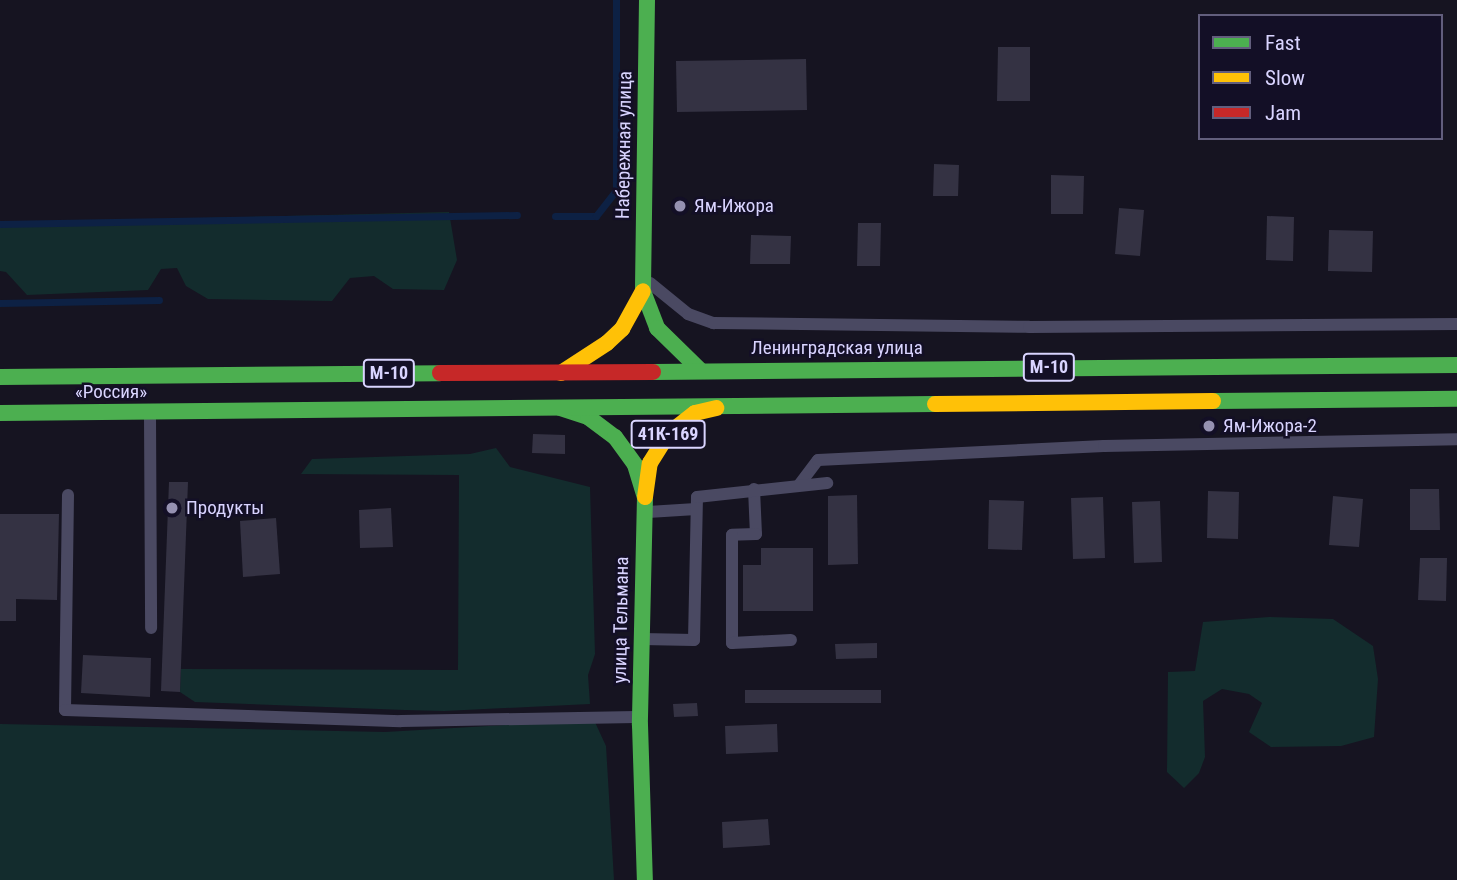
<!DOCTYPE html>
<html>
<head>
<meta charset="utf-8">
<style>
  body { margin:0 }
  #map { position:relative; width:1457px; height:880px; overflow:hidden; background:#161421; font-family:"Roboto Condensed",sans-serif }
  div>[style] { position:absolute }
  .green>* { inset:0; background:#132c2d }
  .stream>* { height:7px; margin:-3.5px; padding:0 3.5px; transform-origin:3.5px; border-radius:3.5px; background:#0d2144 }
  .building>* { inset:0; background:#343243 }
  .lane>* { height:12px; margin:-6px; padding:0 6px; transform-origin:6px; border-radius:6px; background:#4a4962 }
  .fast>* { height:16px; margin:-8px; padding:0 8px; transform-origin:8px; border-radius:8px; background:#4caf50 }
  .slow>* { height:16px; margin:-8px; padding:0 8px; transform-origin:8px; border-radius:8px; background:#ffc107 }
  .jam>* { height:16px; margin:-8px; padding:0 8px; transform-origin:8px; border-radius:8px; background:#c62828 }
  .dots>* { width:19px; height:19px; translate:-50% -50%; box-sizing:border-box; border:4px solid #130f26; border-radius:50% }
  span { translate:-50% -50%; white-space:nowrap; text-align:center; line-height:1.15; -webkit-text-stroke:5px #130f26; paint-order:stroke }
  .shield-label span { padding:2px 5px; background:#130f26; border:2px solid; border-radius:5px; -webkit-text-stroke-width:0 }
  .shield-label { font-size:18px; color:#d9d4ff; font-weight:700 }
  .street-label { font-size:19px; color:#d9d4ff }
  .poi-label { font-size:19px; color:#d9d4ff }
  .left { translate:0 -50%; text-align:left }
  .legend { position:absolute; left:1198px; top:14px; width:245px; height:126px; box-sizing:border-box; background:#130f26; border:2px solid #625e7d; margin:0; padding:9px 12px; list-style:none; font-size:21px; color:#d9d4ff }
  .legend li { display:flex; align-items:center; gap:14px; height:35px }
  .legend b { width:35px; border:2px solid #625e7d }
</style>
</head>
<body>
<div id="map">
  <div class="green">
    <i style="clip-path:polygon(449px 212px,457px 260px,444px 290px,393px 289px,374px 276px,350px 278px,332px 301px,208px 299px,186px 286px,177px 268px,161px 269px,148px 290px,27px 295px,6px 272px,0 271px,0 223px)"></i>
    <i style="clip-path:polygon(496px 448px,510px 467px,590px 487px,595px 654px,588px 675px,590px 704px,444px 711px,405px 710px,195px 702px,180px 692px,181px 669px,458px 670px,459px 475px,301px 474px,312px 459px,470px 454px)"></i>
    <i style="clip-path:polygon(1269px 617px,1333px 619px,1373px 646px,1378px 679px,1374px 737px,1341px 746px,1271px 747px,1249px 732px,1262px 703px,1249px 694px,1222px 689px,1203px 701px,1205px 757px,1199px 773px,1184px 788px,1167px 772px,1168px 672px,1195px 671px,1203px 622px)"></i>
    <i style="clip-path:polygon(594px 720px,606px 746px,614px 880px,0 880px,0 724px,385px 732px)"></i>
  </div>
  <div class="stream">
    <i style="left:555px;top:216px;width:41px"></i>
    <i style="left:596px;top:216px;width:33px;rotate:-52deg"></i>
    <i style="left:616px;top:190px;width:190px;rotate:-90deg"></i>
    <i style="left:0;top:224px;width:517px;rotate:-1deg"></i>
    <i style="left:0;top:303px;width:159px;rotate:-1.1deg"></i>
  </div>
  <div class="building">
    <i style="clip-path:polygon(998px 47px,1030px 47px,1030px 101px,997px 101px)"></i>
    <i style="clip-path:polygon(806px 59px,807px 110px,677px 112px,676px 61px)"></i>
    <i style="clip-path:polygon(934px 164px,959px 165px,958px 196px,933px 196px)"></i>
    <i style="clip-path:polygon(1051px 175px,1084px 176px,1083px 214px,1051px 214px)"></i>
    <i style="clip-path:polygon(1119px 208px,1144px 210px,1140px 256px,1115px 254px)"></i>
    <i style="clip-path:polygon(1267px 216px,1294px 217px,1293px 261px,1266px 260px)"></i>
    <i style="clip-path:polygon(858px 223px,881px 223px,880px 266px,857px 266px)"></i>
    <i style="clip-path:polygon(1329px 230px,1373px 231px,1372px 272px,1328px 271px)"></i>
    <i style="clip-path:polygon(751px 235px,791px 236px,790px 264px,750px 264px)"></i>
    <i style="clip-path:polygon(533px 434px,565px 435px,565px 454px,532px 453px)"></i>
    <i style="clip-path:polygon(169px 482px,188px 482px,180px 692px,161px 691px)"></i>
    <i style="clip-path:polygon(1410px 489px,1439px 489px,1440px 530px,1410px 530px)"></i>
    <i style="clip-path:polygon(1208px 491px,1239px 492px,1238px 539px,1207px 538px)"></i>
    <i style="clip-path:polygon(857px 495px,858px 564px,828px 565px,828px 496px)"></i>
    <i style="clip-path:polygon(1333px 496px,1363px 499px,1359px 547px,1329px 545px)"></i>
    <i style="clip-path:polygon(1103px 497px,1105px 558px,1073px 559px,1071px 498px)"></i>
    <i style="clip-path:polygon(989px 500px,1024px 501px,1022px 550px,988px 549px)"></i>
    <i style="clip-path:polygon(1160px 501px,1162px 562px,1134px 563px,1132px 502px)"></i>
    <i style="clip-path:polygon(391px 508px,393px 547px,360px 548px,359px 510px)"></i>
    <i style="clip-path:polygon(0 514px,59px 514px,57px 600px,16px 599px,16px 621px,0 621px)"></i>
    <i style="clip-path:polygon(276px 518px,280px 574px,243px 577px,240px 521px)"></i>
    <i style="clip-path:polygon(761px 548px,813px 548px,813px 611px,743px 611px,743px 565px,761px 565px)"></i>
    <i style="clip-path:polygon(1420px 558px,1447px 558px,1446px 601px,1418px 600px)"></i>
    <i style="clip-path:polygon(877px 643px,877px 658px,836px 659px,835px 644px)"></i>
    <i style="clip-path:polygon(83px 655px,151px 658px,150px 697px,81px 693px)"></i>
    <i style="clip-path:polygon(745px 690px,881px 690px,881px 703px,745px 703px)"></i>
    <i style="clip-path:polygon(697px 703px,698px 716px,674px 717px,673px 704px)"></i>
    <i style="clip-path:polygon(777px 724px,778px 752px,726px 754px,725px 726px)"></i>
    <i style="clip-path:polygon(768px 819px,770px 845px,723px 848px,722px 822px)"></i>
  </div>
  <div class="lane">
    <i style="left:650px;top:283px;width:49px;rotate:39.2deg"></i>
    <i style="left:688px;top:314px;width:27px;rotate:20deg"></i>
    <i style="left:713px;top:323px;width:316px;rotate:0.7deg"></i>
    <i style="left:1029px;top:327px;width:428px;rotate:-0.4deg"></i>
    <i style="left:150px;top:416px;width:212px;rotate:89.7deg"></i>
    <i style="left:799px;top:485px;width:31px;rotate:-53deg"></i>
    <i style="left:818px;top:460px;width:286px;rotate:-2.8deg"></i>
    <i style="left:1104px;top:446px;width:353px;rotate:-1.1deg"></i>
    <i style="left:754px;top:489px;width:45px;rotate:87.5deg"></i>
    <i style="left:756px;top:534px;width:24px;rotate:178deg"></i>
    <i style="left:732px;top:535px;width:108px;rotate:90deg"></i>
    <i style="left:732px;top:643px;width:59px;rotate:-2.9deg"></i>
    <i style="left:68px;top:495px;width:215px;rotate:90.8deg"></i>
    <i style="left:65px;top:710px;width:336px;rotate:1.9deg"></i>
    <i style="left:401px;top:721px;width:235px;rotate:-1deg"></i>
    <i style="left:648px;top:512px;width:48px;rotate:-3.6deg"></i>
    <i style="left:642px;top:639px;width:52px;rotate:1.1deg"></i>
    <i style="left:694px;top:640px;width:143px;rotate:-88.8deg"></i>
    <i style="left:697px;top:497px;width:131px;rotate:-6.1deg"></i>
  </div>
  <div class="fast">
    <i style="left:647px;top:0;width:291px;rotate:90.8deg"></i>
    <i style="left:643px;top:291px;width:40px;rotate:69deg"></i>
    <i style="left:657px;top:328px;width:60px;rotate:44.3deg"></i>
    <i style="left:653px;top:372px;width:804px;rotate:-0.5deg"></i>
    <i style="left:0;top:377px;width:440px;rotate:-0.5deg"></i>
    <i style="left:1213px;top:401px;width:244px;rotate:-0.5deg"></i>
    <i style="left:560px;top:408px;width:29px;rotate:18deg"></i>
    <i style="left:588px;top:417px;width:34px;rotate:37deg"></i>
    <i style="left:615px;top:437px;width:34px;rotate:54deg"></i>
    <i style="left:635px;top:465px;width:34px;rotate:73deg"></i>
    <i style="left:645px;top:497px;width:228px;rotate:91.3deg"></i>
    <i style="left:640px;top:725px;width:155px;rotate:88.2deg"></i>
    <i style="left:0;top:413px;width:935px;rotate:-0.55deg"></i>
  </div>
  <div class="slow">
    <i style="left:561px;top:373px;width:55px;rotate:-33.1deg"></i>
    <i style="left:607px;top:343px;width:21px;rotate:-43deg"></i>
    <i style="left:622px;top:329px;width:43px;rotate:-61.1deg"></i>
    <i style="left:935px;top:404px;width:278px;rotate:-0.6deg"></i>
    <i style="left:645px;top:497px;width:34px;rotate:-82deg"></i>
    <i style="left:650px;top:463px;width:34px;rotate:-58deg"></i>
    <i style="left:668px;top:434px;width:34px;rotate:-38deg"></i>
    <i style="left:695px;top:413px;width:22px;rotate:-13deg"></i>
  </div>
  <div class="jam">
    <i style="left:440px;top:373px;width:213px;rotate:-0.3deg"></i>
  </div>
  <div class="dots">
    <i style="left:680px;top:206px;background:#9591b1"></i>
    <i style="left:1209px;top:426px;background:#9591b1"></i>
    <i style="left:172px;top:508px;background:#9591b1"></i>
  </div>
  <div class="shield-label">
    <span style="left:1049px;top:367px">М-10</span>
    <span style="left:389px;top:373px">М-10</span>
    <span style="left:668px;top:434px">41К-169</span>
  </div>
  <div class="street-label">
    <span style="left:624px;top:145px;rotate:-89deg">Набережная улица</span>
    <span style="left:837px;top:348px">Ленинградская улица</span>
    <span style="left:111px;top:392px">«Россия»</span>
    <span style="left:621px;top:620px;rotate:-89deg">улица Тельмана</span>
  </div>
  <div class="poi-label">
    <span class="left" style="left:694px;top:206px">Ям-Ижора</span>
    <span class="left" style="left:1223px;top:426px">Ям-Ижора-2</span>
    <span class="left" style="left:186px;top:508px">Продукты</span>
  </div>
  <ul class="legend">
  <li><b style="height:9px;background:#4caf50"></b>Fast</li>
  <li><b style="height:9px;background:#ffc107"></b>Slow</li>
  <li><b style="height:9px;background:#c62828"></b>Jam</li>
  </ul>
</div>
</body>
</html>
